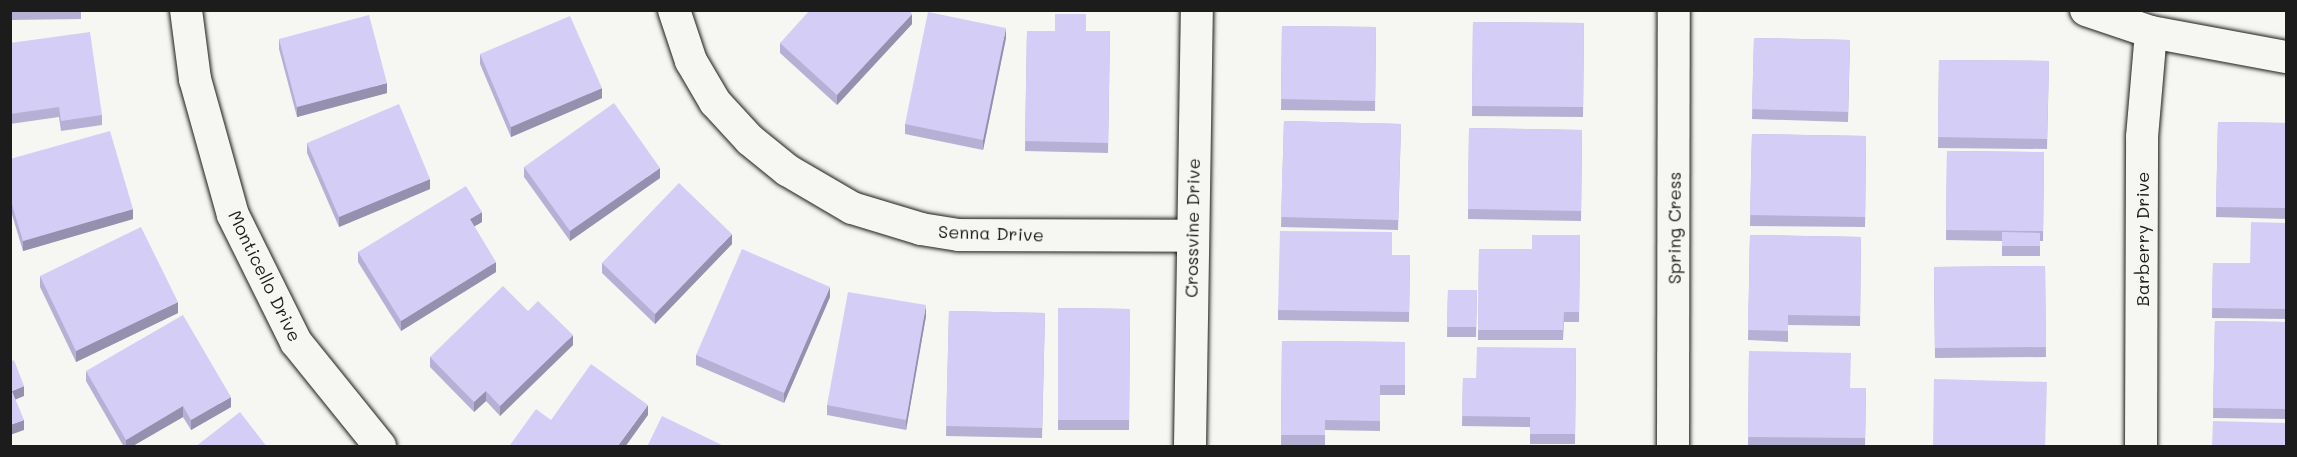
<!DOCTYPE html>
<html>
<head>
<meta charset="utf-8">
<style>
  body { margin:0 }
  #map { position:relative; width:2297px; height:457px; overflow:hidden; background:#f6f6f2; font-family:Mali,sans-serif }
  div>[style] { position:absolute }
  .roads { filter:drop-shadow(0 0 2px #1c1c1c) drop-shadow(0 0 2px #1c1c1c) }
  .minor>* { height:32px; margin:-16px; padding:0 16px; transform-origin:16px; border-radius:16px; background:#f6f6f2 }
  .wall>* { inset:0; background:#b6b1d4 }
  .shaded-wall>* { inset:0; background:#9490ad }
  .building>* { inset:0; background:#d4cef7 }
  span { translate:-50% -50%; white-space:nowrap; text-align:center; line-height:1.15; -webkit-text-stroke:6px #f6f6f2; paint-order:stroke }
  .street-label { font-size:18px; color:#1c1c1c }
  .frame { position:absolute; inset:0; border:12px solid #1c1c1c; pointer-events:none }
</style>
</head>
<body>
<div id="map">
  <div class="roads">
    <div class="minor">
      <i style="left:186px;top:10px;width:70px;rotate:82.6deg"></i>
      <i style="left:195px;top:79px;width:141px;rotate:74.4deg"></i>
      <i style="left:233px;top:215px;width:142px;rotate:63.6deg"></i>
      <i style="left:296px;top:342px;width:134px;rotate:51.1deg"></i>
      <i style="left:674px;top:10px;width:54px;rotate:71.6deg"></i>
      <i style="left:691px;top:61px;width:48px;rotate:59.7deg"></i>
      <i style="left:715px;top:102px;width:52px;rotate:47.4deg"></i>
      <i style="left:750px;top:140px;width:48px;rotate:39deg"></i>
      <i style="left:787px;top:170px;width:75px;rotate:30.3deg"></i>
      <i style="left:852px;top:208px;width:72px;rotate:16.9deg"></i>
      <i style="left:921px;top:229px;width:38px;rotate:9deg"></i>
      <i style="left:959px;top:235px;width:233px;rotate:0.2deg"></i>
      <i style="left:2086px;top:10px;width:69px;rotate:18.7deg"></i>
      <i style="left:2151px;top:32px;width:137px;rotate:10.5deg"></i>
      <i style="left:1190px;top:446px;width:436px;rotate:-89.1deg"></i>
      <i style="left:1673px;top:446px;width:436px;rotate:-89.9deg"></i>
      <i style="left:2141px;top:446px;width:309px;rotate:-89.8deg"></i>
      <i style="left:2142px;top:137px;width:105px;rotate:-85.1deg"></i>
    </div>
  </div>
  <div class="wall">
    <i style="clip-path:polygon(10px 10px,81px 10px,81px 19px,10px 20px)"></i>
    <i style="clip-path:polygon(1473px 22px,1584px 23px,1583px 117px,1472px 116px)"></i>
    <i style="clip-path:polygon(912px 24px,837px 105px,780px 53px,780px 43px)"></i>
    <i style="clip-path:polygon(1282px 26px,1376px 27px,1375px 111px,1281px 110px)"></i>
    <i style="clip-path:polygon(1027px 31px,1110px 31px,1108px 153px,1025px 151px)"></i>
    <i style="clip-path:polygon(1006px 38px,983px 150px,905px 134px,905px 124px)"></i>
    <i style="clip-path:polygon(1754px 38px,1850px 40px,1848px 122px,1752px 119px)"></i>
    <i style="clip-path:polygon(279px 39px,387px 93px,297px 117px,279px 49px)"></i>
    <i style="clip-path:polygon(10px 43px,102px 115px,102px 125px,61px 131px,59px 117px,10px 124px)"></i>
    <i style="clip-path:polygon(480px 54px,602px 98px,511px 137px,480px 64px)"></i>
    <i style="clip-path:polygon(1939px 60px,2049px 61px,2047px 149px,1938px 148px)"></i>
    <i style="clip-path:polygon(1284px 121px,1401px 124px,1398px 230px,1281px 227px)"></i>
    <i style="clip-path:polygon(2218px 122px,2286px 123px,2286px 219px,2216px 217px)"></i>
    <i style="clip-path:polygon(1469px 128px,1582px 130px,1581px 221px,1468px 219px)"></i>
    <i style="clip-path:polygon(1752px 134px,1866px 136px,1865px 227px,1750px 226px)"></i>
    <i style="clip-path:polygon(307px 143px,430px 189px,339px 227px,307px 153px)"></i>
    <i style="clip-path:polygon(1947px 151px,2044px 152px,2043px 241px,2040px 241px,2040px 256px,2002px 256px,2002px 241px,1946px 240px)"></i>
    <i style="clip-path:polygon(10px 159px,133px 219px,23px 251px,10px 208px)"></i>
    <i style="clip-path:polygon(524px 167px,660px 178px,570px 241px,524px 177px)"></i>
    <i style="clip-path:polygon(482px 222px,474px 226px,496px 272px,401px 331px,358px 262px,358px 252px)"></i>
    <i style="clip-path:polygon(2286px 223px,2286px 319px,2212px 318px,2213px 263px,2250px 263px)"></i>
    <i style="clip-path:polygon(1580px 235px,1579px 322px,1564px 322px,1563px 340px,1478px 340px,1479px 249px,1532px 249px)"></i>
    <i style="clip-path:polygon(1750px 235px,1861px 237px,1860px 326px,1788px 325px,1788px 342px,1748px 340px)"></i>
    <i style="clip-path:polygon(732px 244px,655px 324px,602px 273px,602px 263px)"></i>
    <i style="clip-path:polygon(1392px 255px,1410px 255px,1409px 322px,1278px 320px,1278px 310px)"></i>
    <i style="clip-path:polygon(2045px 266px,2046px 357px,1935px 358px,1934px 267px)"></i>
    <i style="clip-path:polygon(40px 276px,178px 313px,76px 362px,40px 287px)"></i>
    <i style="clip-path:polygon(1448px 290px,1477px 290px,1476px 337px,1447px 337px)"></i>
    <i style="clip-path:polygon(830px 297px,784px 403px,696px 365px,696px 355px)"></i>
    <i style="clip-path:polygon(1058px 308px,1130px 309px,1129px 430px,1058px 430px)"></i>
    <i style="clip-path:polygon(528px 311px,573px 345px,500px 416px,486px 401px,474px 412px,430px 367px,430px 357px)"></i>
    <i style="clip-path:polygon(949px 311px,1045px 313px,1042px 438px,946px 436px)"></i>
    <i style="clip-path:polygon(926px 316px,906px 430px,827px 415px,827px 405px)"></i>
    <i style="clip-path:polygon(2215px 321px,2286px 322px,2286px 419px,2213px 418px)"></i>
    <i style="clip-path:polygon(1282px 341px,1405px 342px,1405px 395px,1380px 395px,1380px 431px,1325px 430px,1325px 446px,1281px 445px)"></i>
    <i style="clip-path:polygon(1576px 348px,1575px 444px,1530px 444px,1530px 427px,1462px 426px,1463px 378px,1476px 378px)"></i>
    <i style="clip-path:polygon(1749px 351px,1850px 388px,1866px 388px,1865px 447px,1748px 447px)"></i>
    <i style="clip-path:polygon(86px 371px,231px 407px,191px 430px,183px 417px,131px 447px,124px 447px,86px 381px)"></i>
  </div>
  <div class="shaded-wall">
    <i style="clip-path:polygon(912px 14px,912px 24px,837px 105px,837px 95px)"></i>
    <i style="clip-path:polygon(1006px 28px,1006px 38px,983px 150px,983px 140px)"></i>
    <i style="clip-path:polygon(387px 83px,387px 93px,297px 117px,297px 107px)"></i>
    <i style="clip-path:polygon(602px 88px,602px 98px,511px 137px,511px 127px)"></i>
    <i style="clip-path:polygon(660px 168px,660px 178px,570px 241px,570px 231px)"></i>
    <i style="clip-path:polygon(430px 179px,430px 189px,339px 227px,339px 217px)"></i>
    <i style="clip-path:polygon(133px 209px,133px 219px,23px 251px,23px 241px)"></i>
    <i style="clip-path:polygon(482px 212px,482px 222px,470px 229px,470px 219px)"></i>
    <i style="clip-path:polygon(732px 234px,732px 244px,655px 324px,655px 314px)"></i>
    <i style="clip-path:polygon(496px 262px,496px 272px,401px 331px,401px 321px)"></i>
    <i style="clip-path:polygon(830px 287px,830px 297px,784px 403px,784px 393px)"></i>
    <i style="clip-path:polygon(178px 302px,178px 313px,76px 362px,76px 351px)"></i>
    <i style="clip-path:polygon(926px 305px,926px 316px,906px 430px,906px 420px)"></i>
    <i style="clip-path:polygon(573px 335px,573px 345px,500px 416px,500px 406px)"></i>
    <i style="clip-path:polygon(24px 386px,24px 396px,12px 401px,12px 391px)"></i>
    <i style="clip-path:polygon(486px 391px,486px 401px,474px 412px,474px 402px)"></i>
    <i style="clip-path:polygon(231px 397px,231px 407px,191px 430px,191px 420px)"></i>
    <i style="clip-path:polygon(648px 405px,648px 415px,625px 447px,617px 447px)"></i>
    <i style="clip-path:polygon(183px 406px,183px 417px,131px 447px,126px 447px,126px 440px)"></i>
    <i style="clip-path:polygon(24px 420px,24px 430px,10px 435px,10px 425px)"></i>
  </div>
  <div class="building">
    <i style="clip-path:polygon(810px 10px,909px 10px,912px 14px,837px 95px,780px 43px)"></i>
    <i style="clip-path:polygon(928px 12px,1006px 28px,983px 140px,905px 124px)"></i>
    <i style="clip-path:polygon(1055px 14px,1086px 14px,1086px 31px,1110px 31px,1108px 143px,1025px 141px,1027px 31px,1055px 31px)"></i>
    <i style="clip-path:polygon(369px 15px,387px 83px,297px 107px,279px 39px)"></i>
    <i style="clip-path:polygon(570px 16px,602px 88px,511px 127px,480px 54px)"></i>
    <i style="clip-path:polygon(1473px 22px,1584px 23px,1583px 107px,1472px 106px)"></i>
    <i style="clip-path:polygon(1282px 26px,1376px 27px,1375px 101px,1281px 99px)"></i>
    <i style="clip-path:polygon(90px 32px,102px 115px,61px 121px,59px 107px,10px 114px,10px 43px)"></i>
    <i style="clip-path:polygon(1754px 38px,1850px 40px,1848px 112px,1752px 109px)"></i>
    <i style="clip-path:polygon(1939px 60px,2049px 61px,2047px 139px,1938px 137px)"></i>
    <i style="clip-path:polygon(614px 103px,660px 168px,570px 231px,524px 167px)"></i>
    <i style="clip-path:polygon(399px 104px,430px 179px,339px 217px,307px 143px)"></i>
    <i style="clip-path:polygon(1284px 121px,1401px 124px,1398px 220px,1281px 217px)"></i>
    <i style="clip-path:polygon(2218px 122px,2286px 123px,2286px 208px,2216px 207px)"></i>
    <i style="clip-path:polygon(1469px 128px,1582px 130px,1581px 211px,1468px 209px)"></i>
    <i style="clip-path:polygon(110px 131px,133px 209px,23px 241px,10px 198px,10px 159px)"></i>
    <i style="clip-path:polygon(1752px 134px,1866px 136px,1865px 217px,1750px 215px)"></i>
    <i style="clip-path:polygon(1947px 151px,2044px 152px,2043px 231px,1946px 230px)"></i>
    <i style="clip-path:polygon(679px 183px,732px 234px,655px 314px,602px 263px)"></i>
    <i style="clip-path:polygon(466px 186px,482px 212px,470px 219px,496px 262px,401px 321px,358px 252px)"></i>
    <i style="clip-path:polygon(2251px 222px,2286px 223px,2286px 309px,2212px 308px,2213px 263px,2250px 263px)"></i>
    <i style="clip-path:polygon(141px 227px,178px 302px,76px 351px,40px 276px)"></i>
    <i style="clip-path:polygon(1280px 231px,1392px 232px,1392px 255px,1410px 255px,1409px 312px,1278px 310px)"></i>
    <i style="clip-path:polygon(2002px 232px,2040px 233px,2040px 246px,2002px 246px)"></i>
    <i style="clip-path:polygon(1532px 235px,1580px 235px,1579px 312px,1564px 312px,1563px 330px,1478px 330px,1479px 249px,1532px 249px)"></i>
    <i style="clip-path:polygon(1750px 235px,1861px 237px,1860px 316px,1788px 315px,1788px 331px,1748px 330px)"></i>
    <i style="clip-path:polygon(742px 249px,830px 287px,784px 393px,696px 355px)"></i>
    <i style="clip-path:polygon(2045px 266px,2046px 347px,1935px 348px,1934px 267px)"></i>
    <i style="clip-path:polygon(503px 286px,528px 311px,538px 301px,573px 335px,500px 406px,486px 391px,474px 402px,430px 357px)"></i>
    <i style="clip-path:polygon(1448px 290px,1477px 290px,1476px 327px,1447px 327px)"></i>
    <i style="clip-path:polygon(848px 292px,926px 305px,906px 420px,827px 405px)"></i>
    <i style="clip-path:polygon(1058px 308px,1130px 309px,1129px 420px,1058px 420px)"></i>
    <i style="clip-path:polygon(949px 311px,1045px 313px,1042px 428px,946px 426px)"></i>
    <i style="clip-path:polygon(183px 315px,231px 397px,191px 420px,183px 406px,126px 440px,86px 371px)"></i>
    <i style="clip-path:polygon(2215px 321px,2286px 322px,2286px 409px,2213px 408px)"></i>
    <i style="clip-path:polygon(1282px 341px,1405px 342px,1405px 385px,1380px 385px,1380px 421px,1325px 420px,1325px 435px,1281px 435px)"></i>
    <i style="clip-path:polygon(1477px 347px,1576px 348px,1575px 434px,1530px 434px,1530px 417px,1462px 416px,1463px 378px,1476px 378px)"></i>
    <i style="clip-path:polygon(1749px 351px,1851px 353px,1850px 388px,1866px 388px,1865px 438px,1748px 437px)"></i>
    <i style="clip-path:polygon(14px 360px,24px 386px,12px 391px,24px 420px,10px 425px,10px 362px)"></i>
    <i style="clip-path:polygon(591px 364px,648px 405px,617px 447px,512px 447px,510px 445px,536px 409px,551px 420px)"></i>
    <i style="clip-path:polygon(1934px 379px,2047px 382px,2045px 447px,1933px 447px)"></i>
    <i style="clip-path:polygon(240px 412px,267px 447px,195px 447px)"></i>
    <i style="clip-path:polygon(662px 416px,726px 447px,647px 447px)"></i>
    <i style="clip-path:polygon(2213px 421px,2286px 423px,2286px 447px,2212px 447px)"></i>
  </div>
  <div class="street-label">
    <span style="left:1192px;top:228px;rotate:-89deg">Crossvine Drive</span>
    <span style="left:1674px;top:228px;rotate:-90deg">Spring Cress</span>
    <span style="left:991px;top:233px;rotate:2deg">Senna Drive</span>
    <span style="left:2142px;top:239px;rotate:-90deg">Barberry Drive</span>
    <span style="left:265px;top:276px;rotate:64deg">Monticello Drive</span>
  </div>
  <div class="frame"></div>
</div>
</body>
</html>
